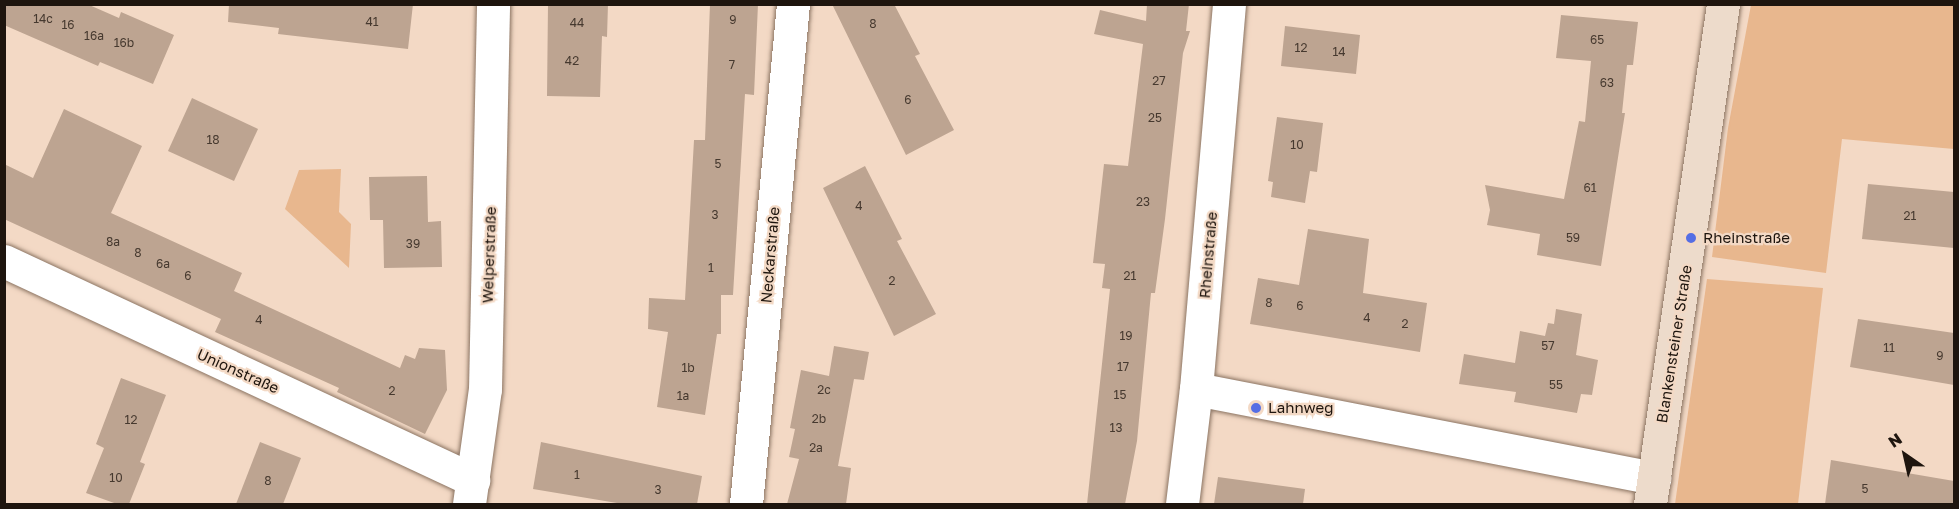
<!DOCTYPE html>
<html>
<head>
<meta charset="utf-8">
<style>
  body { margin:0 }
  #map { position:relative; width:1959px; height:509px; overflow:hidden; background:#f3d9c5; font-family:"Golos Text",sans-serif }
  div>[style] { position:absolute }
  .green>* { inset:0; background:#e8b78e }
  .building>* { inset:0; background:#bda491 }
  .roads { filter:drop-shadow(0 0 2px #8b7462) drop-shadow(0 0 2px #8b7462) }
  .minor>* { height:33px; margin:-16.5px; padding:0 16.5px; transform-origin:16.5px; border-radius:16.5px; background:#fff }
  .secondary>* { height:33px; margin:-16.5px; padding:0 16.5px; transform-origin:16.5px; border-radius:16.5px; background:#eddbcb }
  .dots>* { width:16px; height:16px; translate:-50% -50%; box-sizing:border-box; border:3px solid #f3d9c5; border-radius:50% }
  span { translate:-50% -50%; white-space:nowrap; text-align:center; line-height:1.15; -webkit-text-stroke:4.5px #f3d9c5; paint-order:stroke }
  .number-label { font-size:12px; color:#46392f }
  .number-label span { -webkit-text-stroke-width:0 }
  .poi-label { font-size:15px; color:#1e150e }
  .left { translate:0 -50%; text-align:left }
  .street-label { font-size:15px; color:#1e150e }
  .frame { position:absolute; inset:0; border:6px solid #1e150e; pointer-events:none }
  .north { position:absolute; left:1875px; top:425px; width:60px; height:60px; -webkit-text-stroke:4px #f3d9c5; paint-order:stroke; rotate:326deg; font-size:16px; font-weight:700; line-height:24px; text-align:center; color:#1e150e }
  .north::after { content:''; display:block; margin:auto; width:21px; height:27px; background:#1e150e; clip-path:polygon(50% 0,100% 100%,50% 72%,0 100%) }
</style>
</head>
<body>
<div id="map">
  <div class="green">
    <i style="clip-path:polygon(1751px 5px,1954px 5px,1954px 149px,1842px 139px,1826px 273px,1712px 257px,1728px 128px)"></i>
    <i style="clip-path:polygon(341px 169px,339px 212px,351px 224px,349px 268px,285px 209px,299px 170px)"></i>
    <i style="clip-path:polygon(1707px 279px,1823px 288px,1798px 504px,1675px 504px)"></i>
  </div>
  <div class="building">
    <i style="clip-path:polygon(4px 4px,87px 4px,119px 18px,121px 12px,174px 35px,153px 84px,100px 62px,98px 66px,4px 25px)"></i>
    <i style="clip-path:polygon(229px 4px,413px 4px,408px 49px,278px 34px,279px 28px,228px 22px)"></i>
    <i style="clip-path:polygon(548px 4px,608px 4px,607px 37px,602px 36px,600px 97px,547px 96px)"></i>
    <i style="clip-path:polygon(710px 4px,758px 4px,754px 95px,745px 94px,733px 295px,721px 295px,721px 334px,717px 334px,705px 415px,657px 407px,668px 332px,648px 329px,649px 298px,685px 300px,694px 140px,705px 140px)"></i>
    <i style="clip-path:polygon(832px 4px,894px 4px,920px 54px,915px 56px,954px 130px,906px 155px)"></i>
    <i style="clip-path:polygon(1147px 4px,1189px 4px,1186px 31px,1190px 31px,1183px 53px,1165px 219px,1155px 293px,1151px 293px,1137px 441px,1125px 504px,1087px 504px,1110px 289px,1102px 288px,1105px 264px,1093px 263px,1104px 164px,1128px 166px,1143px 44px,1094px 34px,1100px 10px,1146px 21px)"></i>
    <i style="clip-path:polygon(1561px 15px,1638px 22px,1633px 65px,1627px 65px,1622px 113px,1625px 113px,1601px 266px,1537px 255px,1540px 234px,1487px 225px,1490px 210px,1485px 185px,1564px 199px,1579px 121px,1585px 122px,1591px 61px,1556px 58px)"></i>
    <i style="clip-path:polygon(1285px 26px,1360px 35px,1356px 74px,1281px 66px)"></i>
    <i style="clip-path:polygon(192px 98px,258px 129px,234px 181px,168px 151px)"></i>
    <i style="clip-path:polygon(64px 109px,142px 146px,111px 213px,242px 273px,234px 291px,400px 368px,405px 355px,415px 359px,419px 348px,445px 350px,447px 390px,425px 434px,337px 392px,339px 388px,215px 332px,221px 319px,4px 219px,4px 164px,33px 178px)"></i>
    <i style="clip-path:polygon(1277px 117px,1323px 123px,1317px 172px,1310px 171px,1305px 203px,1271px 197px,1273px 182px,1268px 181px)"></i>
    <i style="clip-path:polygon(865px 166px,902px 239px,897px 241px,936px 314px,894px 336px,823px 188px)"></i>
    <i style="clip-path:polygon(427px 176px,428px 222px,441px 221px,442px 267px,384px 268px,383px 220px,370px 220px,369px 177px)"></i>
    <i style="clip-path:polygon(1868px 184px,1954px 192px,1954px 248px,1862px 239px)"></i>
    <i style="clip-path:polygon(1308px 229px,1369px 239px,1363px 293px,1427px 303px,1420px 352px,1250px 324px,1258px 278px,1299px 285px)"></i>
    <i style="clip-path:polygon(1556px 309px,1582px 314px,1576px 355px,1598px 360px,1592px 395px,1581px 394px,1577px 413px,1514px 402px,1516px 392px,1459px 384px,1464px 354px,1515px 363px,1520px 331px,1545px 336px,1548px 323px,1554px 324px)"></i>
    <i style="clip-path:polygon(1858px 319px,1954px 333px,1954px 385px,1850px 367px)"></i>
    <i style="clip-path:polygon(834px 346px,869px 352px,864px 380px,854px 379px,838px 466px,851px 468px,846px 504px,787px 504px,799px 459px,789px 457px,795px 429px,790px 428px,801px 370px,829px 376px)"></i>
    <i style="clip-path:polygon(121px 378px,166px 395px,140px 462px,145px 464px,129px 504px,117px 504px,86px 493px,104px 448px,96px 444px)"></i>
    <i style="clip-path:polygon(260px 442px,301px 458px,283px 504px,236px 504px)"></i>
    <i style="clip-path:polygon(541px 442px,702px 476px,697px 504px,623px 504px,533px 489px)"></i>
    <i style="clip-path:polygon(1831px 460px,1954px 481px,1954px 504px,1825px 504px)"></i>
    <i style="clip-path:polygon(1218px 477px,1305px 489px,1303px 504px,1214px 504px)"></i>
  </div>
  <div class="roads">
    <div class="minor">
      <i style="left:4px;top:261px;width:518px;rotate:25.03deg"></i>
      <i style="left:1196px;top:389px;width:467px;rotate:11deg"></i>
      <i style="left:469px;top:504px;width:116px;rotate:-82.1deg"></i>
      <i style="left:485px;top:389px;width:385px;rotate:-88.8deg"></i>
      <i style="left:746px;top:504px;width:502px;rotate:-84.63deg"></i>
      <i style="left:1182px;top:504px;width:116px;rotate:-83.1deg"></i>
      <i style="left:1196px;top:389px;width:386px;rotate:-85.1deg"></i>
    </div>
    <div class="secondary">
      <i style="left:1650px;top:504px;width:505px;rotate:-81.69deg"></i>
    </div>
  </div>
  <div class="dots">
    <i style="left:1691px;top:238px;background:#556ee4"></i>
    <i style="left:1256px;top:408px;background:#556ee4"></i>
  </div>
  <div class="number-label">
    <span style="left:43px;top:19px">14c</span>
    <span style="left:733px;top:20px">9</span>
    <span style="left:372px;top:22px">41</span>
    <span style="left:577px;top:23px">44</span>
    <span style="left:873px;top:24px">8</span>
    <span style="left:68px;top:25px">16</span>
    <span style="left:94px;top:36px">16a</span>
    <span style="left:1597px;top:40px">65</span>
    <span style="left:124px;top:43px">16b</span>
    <span style="left:1301px;top:48px">12</span>
    <span style="left:1339px;top:52px">14</span>
    <span style="left:572px;top:61px">42</span>
    <span style="left:732px;top:65px">7</span>
    <span style="left:1159px;top:81px">27</span>
    <span style="left:1607px;top:83px">63</span>
    <span style="left:908px;top:100px">6</span>
    <span style="left:1155px;top:118px">25</span>
    <span style="left:213px;top:140px">18</span>
    <span style="left:1297px;top:145px">10</span>
    <span style="left:718px;top:164px">5</span>
    <span style="left:1590px;top:188px">61</span>
    <span style="left:1143px;top:202px">23</span>
    <span style="left:859px;top:206px">4</span>
    <span style="left:715px;top:215px">3</span>
    <span style="left:1910px;top:216px">21</span>
    <span style="left:1573px;top:238px">59</span>
    <span style="left:113px;top:242px">8a</span>
    <span style="left:413px;top:244px">39</span>
    <span style="left:138px;top:253px">8</span>
    <span style="left:163px;top:264px">6a</span>
    <span style="left:711px;top:268px">1</span>
    <span style="left:188px;top:276px">6</span>
    <span style="left:1130px;top:276px">21</span>
    <span style="left:892px;top:281px">2</span>
    <span style="left:1269px;top:303px">8</span>
    <span style="left:1300px;top:306px">6</span>
    <span style="left:1367px;top:318px">4</span>
    <span style="left:259px;top:320px">4</span>
    <span style="left:1405px;top:324px">2</span>
    <span style="left:1126px;top:336px">19</span>
    <span style="left:1548px;top:346px">57</span>
    <span style="left:1889px;top:348px">11</span>
    <span style="left:1940px;top:356px">9</span>
    <span style="left:1123px;top:367px">17</span>
    <span style="left:688px;top:368px">1b</span>
    <span style="left:1556px;top:385px">55</span>
    <span style="left:824px;top:390px">2c</span>
    <span style="left:392px;top:391px">2</span>
    <span style="left:1120px;top:395px">15</span>
    <span style="left:683px;top:396px">1a</span>
    <span style="left:819px;top:419px">2b</span>
    <span style="left:131px;top:420px">12</span>
    <span style="left:1116px;top:428px">13</span>
    <span style="left:816px;top:448px">2a</span>
    <span style="left:577px;top:475px">1</span>
    <span style="left:116px;top:478px">10</span>
    <span style="left:268px;top:481px">8</span>
    <span style="left:1865px;top:489px">5</span>
    <span style="left:658px;top:490px">3</span>
  </div>
  <div class="poi-label">
    <span class="left" style="left:1703px;top:238px">Rheinstraße</span>
    <span class="left" style="left:1268px;top:408px">Lahnweg</span>
  </div>
  <div class="street-label">
    <span style="left:489px;top:255px;rotate:-88deg">Welperstraße</span>
    <span style="left:770px;top:255px;rotate:-85deg">Neckarstraße</span>
    <span style="left:1208px;top:255px;rotate:-85deg">Rheinstraße</span>
    <span style="left:1674px;top:344px;rotate:-81deg">Blankensteiner Straße</span>
    <span style="left:238px;top:371px;rotate:24deg">Unionstraße</span>
  </div>
  <div class="frame"></div>
  <div class="north">N</div>
</div>
</body>
</html>
